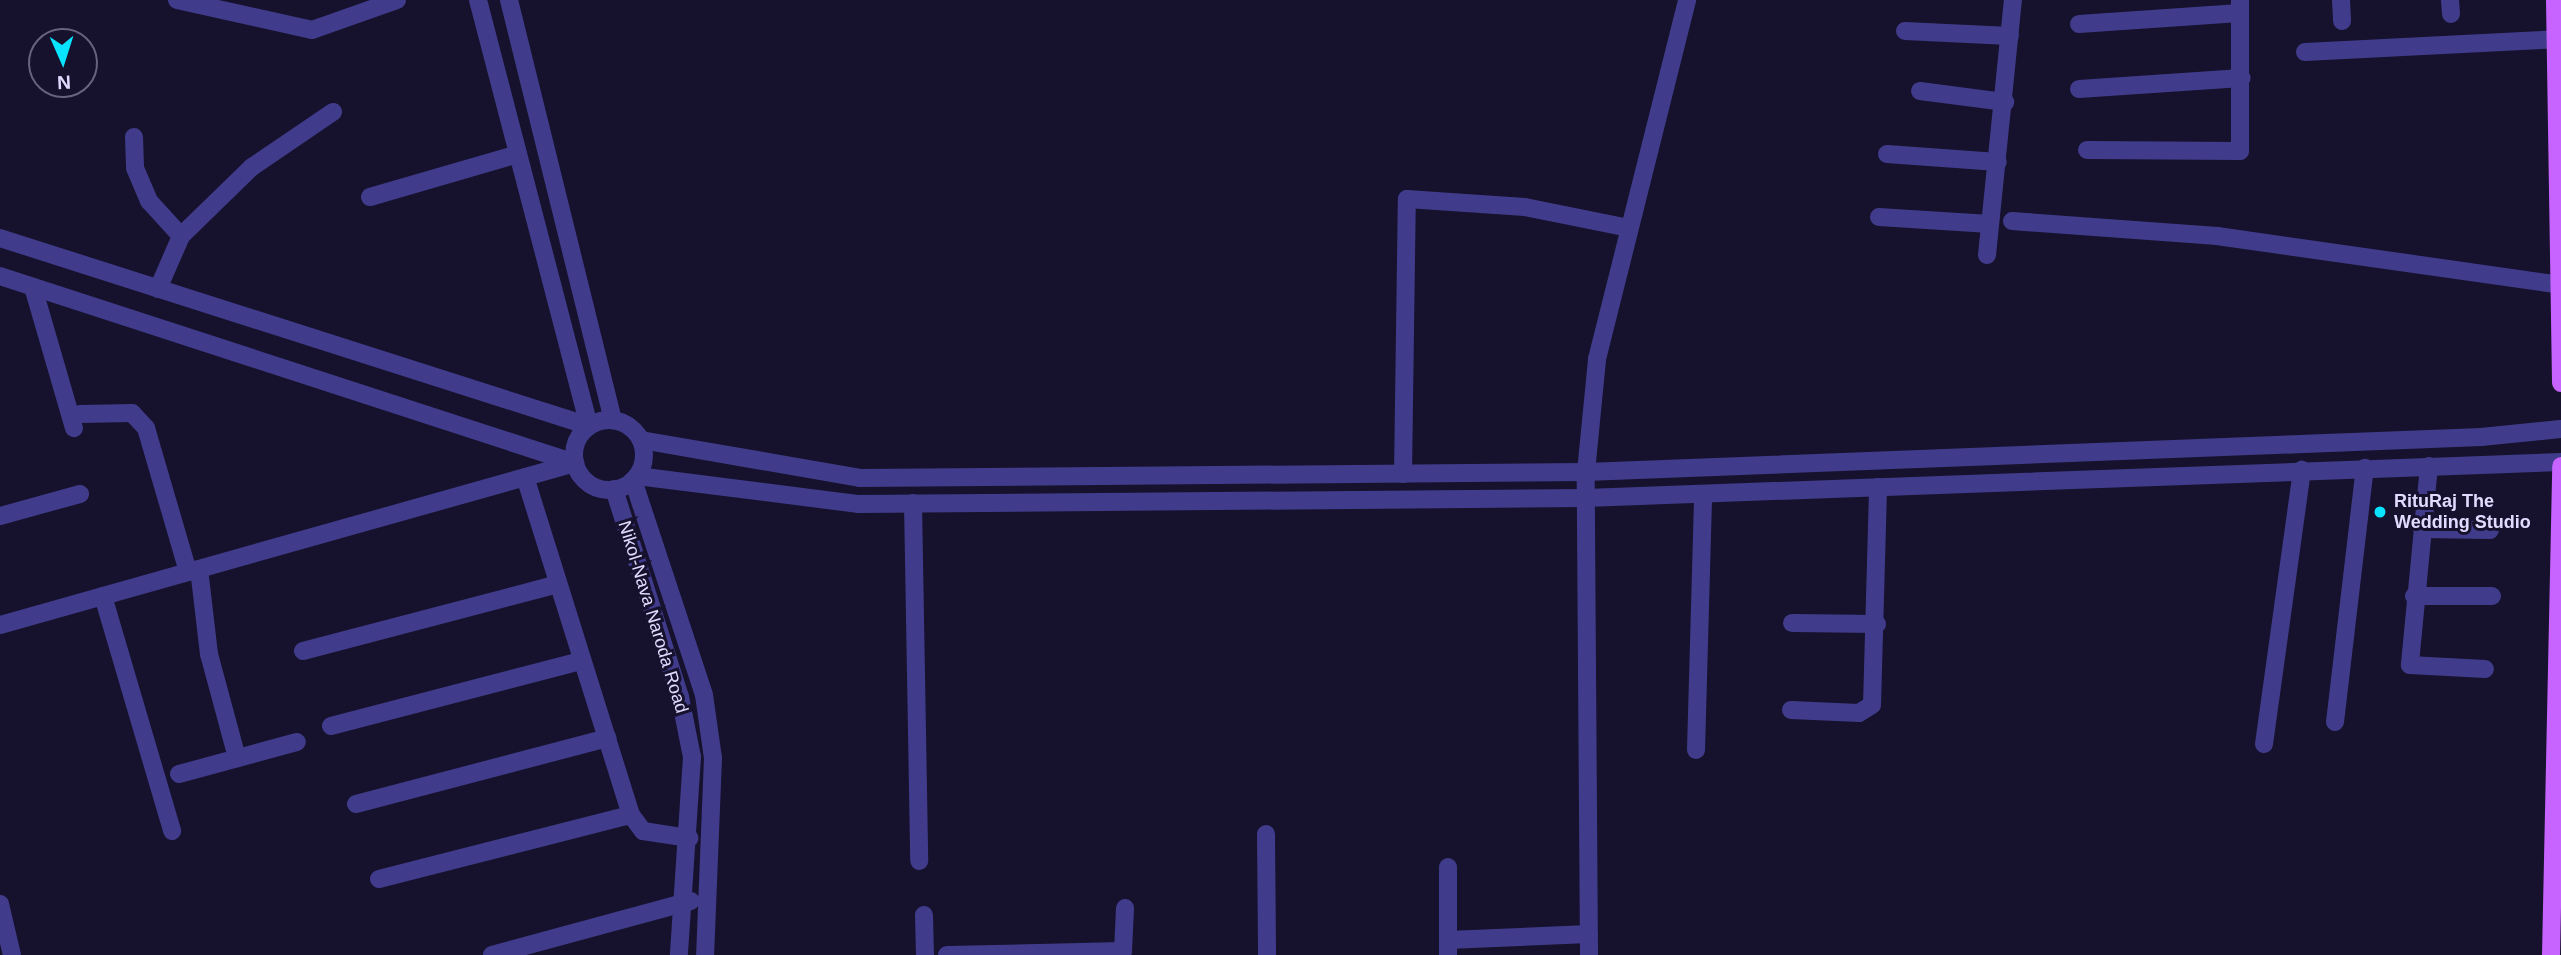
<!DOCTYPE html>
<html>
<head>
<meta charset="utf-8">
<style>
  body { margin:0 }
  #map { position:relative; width:2561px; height:955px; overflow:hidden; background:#16112c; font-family:Helvetica,sans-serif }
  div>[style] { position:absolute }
  .minor>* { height:18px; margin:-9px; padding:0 9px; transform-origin:9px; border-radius:9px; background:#403c8b }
  .minor>.ring { margin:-9px; padding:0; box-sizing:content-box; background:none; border:18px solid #403c8b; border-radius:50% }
  .major>* { height:18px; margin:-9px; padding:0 9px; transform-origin:9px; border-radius:9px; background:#c763ff }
  .dots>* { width:19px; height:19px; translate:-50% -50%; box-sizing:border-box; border:4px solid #16112c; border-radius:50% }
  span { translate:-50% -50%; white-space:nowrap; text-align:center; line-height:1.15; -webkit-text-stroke:6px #16112c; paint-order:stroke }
  .poi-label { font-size:18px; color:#e1dcff; font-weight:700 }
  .left { translate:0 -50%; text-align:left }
  .street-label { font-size:18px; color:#e1dcff }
  .north { position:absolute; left:28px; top:28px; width:70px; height:70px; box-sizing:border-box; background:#16112c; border:2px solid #676280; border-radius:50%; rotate:177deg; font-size:19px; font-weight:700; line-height:28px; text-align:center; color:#e1dcff }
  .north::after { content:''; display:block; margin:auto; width:24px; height:32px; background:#08e3ff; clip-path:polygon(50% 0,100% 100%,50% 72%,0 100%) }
</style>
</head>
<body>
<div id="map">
  <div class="minor">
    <i style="left:177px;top:0;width:138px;rotate:12.5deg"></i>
    <i style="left:312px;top:30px;width:90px;rotate:-19.4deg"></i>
    <i style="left:478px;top:0;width:440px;rotate:75.4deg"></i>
    <i style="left:509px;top:0;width:433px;rotate:76.1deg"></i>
    <i style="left:2341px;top:0;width:21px;rotate:87deg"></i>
    <i style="left:2450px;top:0;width:14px;rotate:86deg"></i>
    <i style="left:2079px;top:24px;width:161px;rotate:-3.9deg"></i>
    <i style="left:1905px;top:31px;width:105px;rotate:2.7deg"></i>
    <i style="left:2305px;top:52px;width:253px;rotate:-2.9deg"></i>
    <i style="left:2079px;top:89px;width:163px;rotate:-3.9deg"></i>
    <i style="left:1920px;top:91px;width:86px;rotate:7.4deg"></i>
    <i style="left:134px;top:137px;width:31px;rotate:88deg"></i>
    <i style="left:135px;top:168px;width:36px;rotate:67deg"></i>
    <i style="left:149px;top:201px;width:47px;rotate:47.6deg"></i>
    <i style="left:2087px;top:150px;width:153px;rotate:0.4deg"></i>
    <i style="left:2240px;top:151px;width:151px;rotate:-90deg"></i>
    <i style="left:1887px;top:154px;width:111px;rotate:4.1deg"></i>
    <i style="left:370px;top:197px;width:154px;rotate:-16.2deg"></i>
    <i style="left:1879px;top:217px;width:111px;rotate:3.6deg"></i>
    <i style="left:2012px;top:221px;width:206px;rotate:4.2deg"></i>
    <i style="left:2217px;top:236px;width:347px;rotate:8.1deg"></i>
    <i style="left:0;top:238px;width:618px;rotate:17.7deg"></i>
    <i style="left:1987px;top:255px;width:256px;rotate:-84.2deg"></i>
    <i style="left:0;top:276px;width:605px;rotate:18.02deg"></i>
    <i style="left:33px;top:287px;width:147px;rotate:73.8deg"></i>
    <i style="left:158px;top:289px;width:58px;rotate:-66.5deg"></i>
    <i style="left:181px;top:236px;width:99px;rotate:-44.2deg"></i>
    <i style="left:252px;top:167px;width:98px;rotate:-34.2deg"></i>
    <i style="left:80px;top:414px;width:52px;rotate:-1.1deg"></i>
    <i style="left:132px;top:413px;width:21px;rotate:47deg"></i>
    <i style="left:146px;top:428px;width:150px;rotate:73.7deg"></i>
    <i class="ring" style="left:574px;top:420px;width:52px;height:52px"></i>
    <i style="left:641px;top:440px;width:222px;rotate:9.8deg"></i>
    <i style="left:860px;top:478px;width:726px;rotate:-0.47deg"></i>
    <i style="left:1586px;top:472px;width:896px;rotate:-2.24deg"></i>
    <i style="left:2481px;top:437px;width:80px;rotate:-5.7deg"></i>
    <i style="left:2429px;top:466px;width:200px;rotate:95.5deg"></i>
    <i style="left:2410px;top:665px;width:75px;rotate:3.1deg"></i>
    <i style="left:1403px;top:474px;width:275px;rotate:-89.2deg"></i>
    <i style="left:1407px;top:199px;width:118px;rotate:3.9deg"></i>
    <i style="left:1525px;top:207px;width:106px;rotate:11.4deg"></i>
    <i style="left:637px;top:476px;width:224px;rotate:7.2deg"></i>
    <i style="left:859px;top:504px;width:727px;rotate:-0.47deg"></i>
    <i style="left:1586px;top:498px;width:976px;rotate:-2.11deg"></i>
    <i style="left:633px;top:480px;width:226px;rotate:71.7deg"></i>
    <i style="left:704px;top:695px;width:64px;rotate:81.9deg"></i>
    <i style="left:713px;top:758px;width:197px;rotate:92.3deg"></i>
    <i style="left:614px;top:489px;width:218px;rotate:72.4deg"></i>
    <i style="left:680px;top:697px;width:61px;rotate:78.7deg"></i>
    <i style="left:692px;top:757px;width:198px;rotate:93.8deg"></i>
    <i style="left:913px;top:503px;width:358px;rotate:89deg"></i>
    <i style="left:0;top:516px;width:83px;rotate:-15.4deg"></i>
    <i style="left:2422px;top:529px;width:68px;rotate:0.8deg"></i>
    <i style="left:199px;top:569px;width:86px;rotate:83.3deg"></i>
    <i style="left:209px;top:654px;width:108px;rotate:74.9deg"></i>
    <i style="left:103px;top:596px;width:245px;rotate:73.6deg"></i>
    <i style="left:2414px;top:596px;width:78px"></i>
    <i style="left:1792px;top:623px;width:85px;rotate:0.7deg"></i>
    <i style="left:0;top:625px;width:597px;rotate:-15.73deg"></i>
    <i style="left:303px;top:651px;width:260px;rotate:-14.7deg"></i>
    <i style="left:1791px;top:710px;width:68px;rotate:2.5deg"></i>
    <i style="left:1859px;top:713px;width:15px;rotate:-32deg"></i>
    <i style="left:1872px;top:705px;width:218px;rotate:-88.4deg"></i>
    <i style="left:2335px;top:722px;width:256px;rotate:-83.3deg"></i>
    <i style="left:331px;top:726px;width:257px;rotate:-14.6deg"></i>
    <i style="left:2264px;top:744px;width:277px;rotate:-82.1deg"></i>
    <i style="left:1696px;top:750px;width:256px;rotate:-88.4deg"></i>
    <i style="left:179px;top:774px;width:122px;rotate:-15.2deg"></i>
    <i style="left:356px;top:804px;width:260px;rotate:-14.7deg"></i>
    <i style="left:631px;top:815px;width:20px;rotate:53deg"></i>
    <i style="left:643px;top:831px;width:47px;rotate:8.7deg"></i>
    <i style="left:1266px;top:834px;width:121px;rotate:89.5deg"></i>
    <i style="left:1448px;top:867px;width:88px;rotate:90deg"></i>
    <i style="left:379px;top:879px;width:260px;rotate:-14.3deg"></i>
    <i style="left:631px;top:815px;width:354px;rotate:-107.4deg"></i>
    <i style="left:0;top:904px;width:52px;rotate:76.8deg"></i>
    <i style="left:924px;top:915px;width:40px;rotate:88.6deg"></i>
    <i style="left:1448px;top:940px;width:141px;rotate:-2.4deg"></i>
    <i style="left:492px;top:955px;width:206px;rotate:-15.2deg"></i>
    <i style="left:947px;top:955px;width:176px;rotate:-1.3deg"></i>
    <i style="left:1123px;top:951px;width:43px;rotate:-87.3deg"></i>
    <i style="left:1589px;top:955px;width:483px;rotate:-90.4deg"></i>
    <i style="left:1586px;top:472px;width:114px;rotate:-84.4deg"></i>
    <i style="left:1597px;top:359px;width:370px;rotate:-75.9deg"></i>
  </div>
  <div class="major">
    <i style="left:2555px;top:0;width:383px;rotate:89.1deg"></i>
    <i style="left:2551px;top:955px;width:489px;rotate:-88.8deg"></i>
  </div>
  <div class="dots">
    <i style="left:2380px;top:512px;background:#08e3ff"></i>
  </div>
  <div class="poi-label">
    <span class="left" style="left:2394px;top:512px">RituRaj The<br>Wedding Studio</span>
  </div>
  <div class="street-label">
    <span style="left:653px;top:617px;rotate:73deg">Nikol-Nava Naroda Road</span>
  </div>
  <div class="north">N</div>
</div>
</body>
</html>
